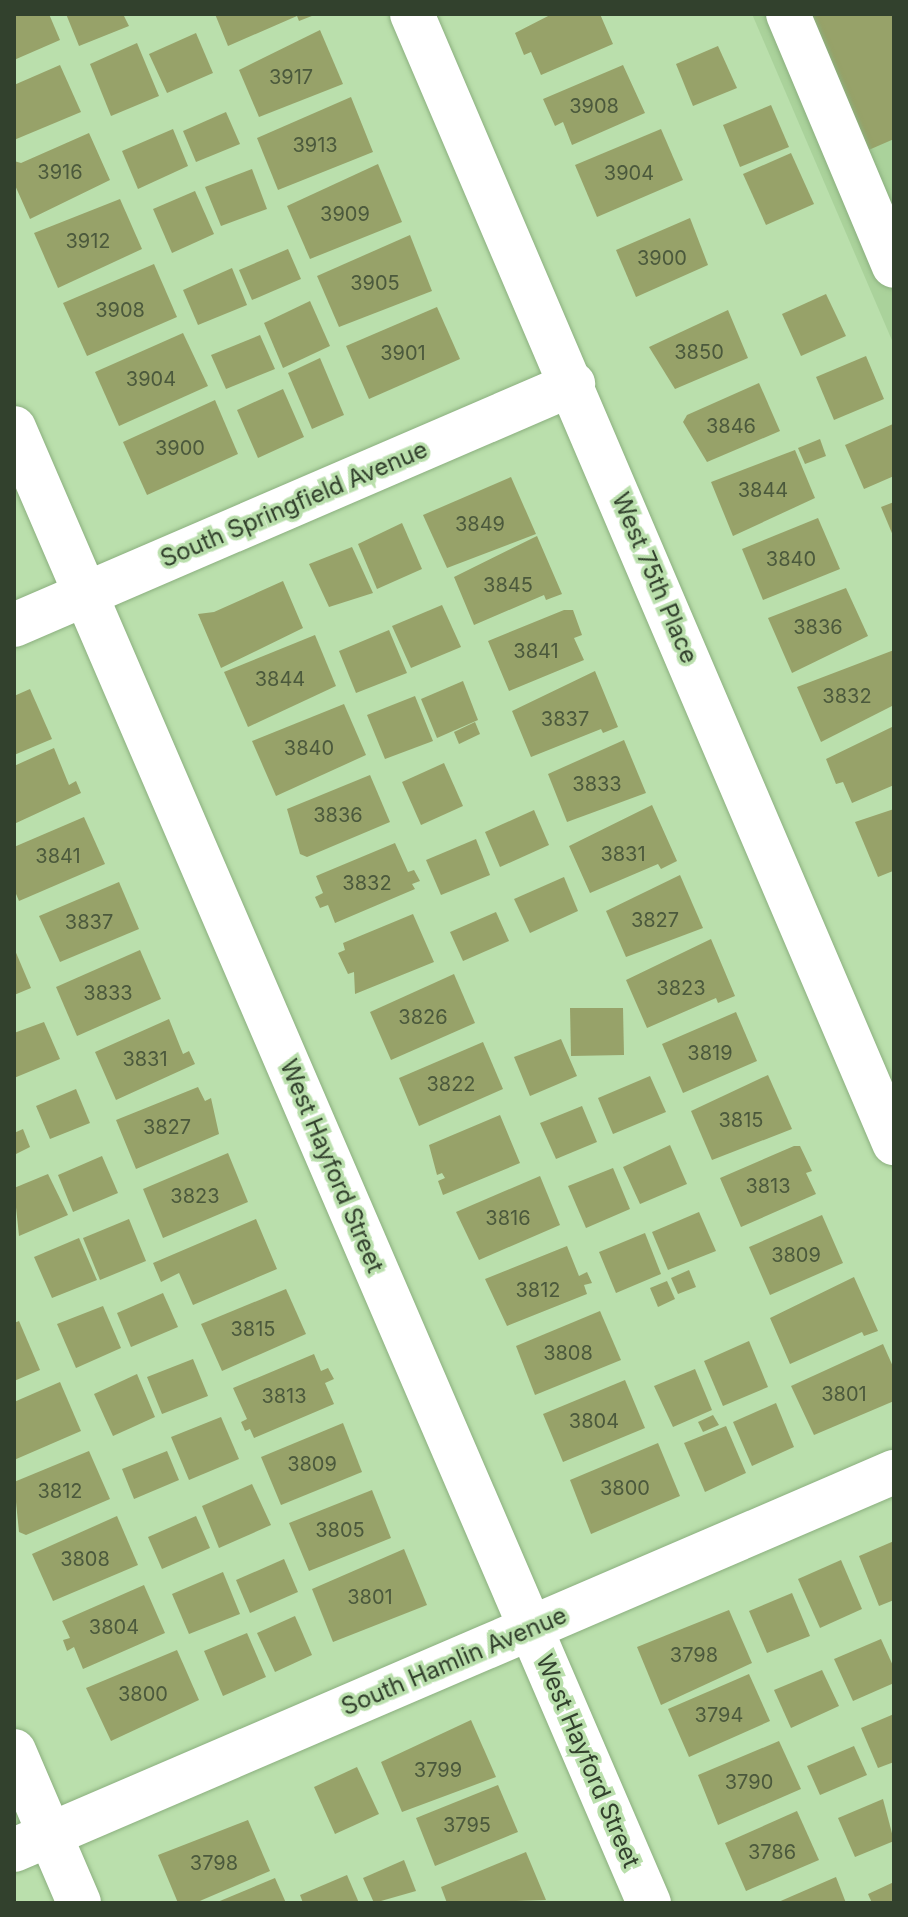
<!DOCTYPE html>
<html>
<head>
<meta charset="utf-8">
<style>
  body { margin:0 }
  #map { position:relative; width:908px; height:1917px; overflow:hidden; background:#badfac; font-family:Inter,sans-serif }
  div>[style] { position:absolute }
  .built>* { inset:0; background:#aad29b }
  .building>* { inset:0; background:#97a269 }
  .roads { filter:drop-shadow(0 0 2px #8baf7e) drop-shadow(0 0 2px #8baf7e) }
  .minor>* { height:44px; margin:-22px; padding:0 22px; transform-origin:22px; border-radius:22px; background:#fff }
  span { translate:-50% -50%; white-space:nowrap; text-align:center; line-height:1.15; -webkit-text-stroke:7px #badfac; paint-order:stroke }
  .number-label { font-size:20px; color:#4b593c }
  .number-label span { -webkit-text-stroke-width:0 }
  .street-label { font-size:24px; color:#32412d }
  .frame { position:absolute; inset:0; border:16px solid #32412d; pointer-events:none }
</style>
</head>
<body>
<div id="map">
  <div class="built">
    <i style="clip-path:polygon(752px 14px,894px 14px,894px 345px)"></i>
  </div>
  <div class="building">
    <i style="clip-path:polygon(14px 14px,49px 14px,60px 40px,14px 60px)"></i>
    <i style="clip-path:polygon(66px 14px,123px 14px,129px 26px,79px 46px)"></i>
    <i style="clip-path:polygon(215px 14px,317px 14px,299px 21px,297px 16px,228px 46px)"></i>
    <i style="clip-path:polygon(552px 14px,600px 14px,613px 44px,541px 75px,531px 52px,524px 55px,515px 33px)"></i>
    <i style="clip-path:polygon(805px 14px,894px 14px,894px 139px,864px 152px)"></i>
    <i style="clip-path:polygon(320px 30px,343px 84px,259px 117px,239px 70px)"></i>
    <i style="clip-path:polygon(196px 33px,213px 73px,167px 93px,149px 54px)"></i>
    <i style="clip-path:polygon(137px 43px,159px 96px,111px 116px,90px 64px)"></i>
    <i style="clip-path:polygon(718px 46px,737px 88px,693px 106px,676px 64px)"></i>
    <i style="clip-path:polygon(60px 65px,81px 112px,14px 140px,14px 85px)"></i>
    <i style="clip-path:polygon(623px 65px,645px 113px,572px 145px,563px 122px,555px 126px,543px 99px)"></i>
    <i style="clip-path:polygon(351px 97px,373px 152px,278px 190px,257px 138px)"></i>
    <i style="clip-path:polygon(771px 105px,789px 147px,740px 167px,723px 125px)"></i>
    <i style="clip-path:polygon(226px 112px,240px 144px,196px 162px,183px 131px)"></i>
    <i style="clip-path:polygon(173px 129px,188px 166px,138px 189px,122px 151px)"></i>
    <i style="clip-path:polygon(661px 129px,683px 180px,597px 217px,575px 165px)"></i>
    <i style="clip-path:polygon(89px 133px,110px 180px,30px 219px,14px 183px,14px 161px,21px 163px)"></i>
    <i style="clip-path:polygon(791px 153px,814px 204px,766px 225px,743px 174px)"></i>
    <i style="clip-path:polygon(378px 164px,402px 222px,310px 259px,287px 206px)"></i>
    <i style="clip-path:polygon(252px 169px,267px 209px,221px 226px,205px 187px)"></i>
    <i style="clip-path:polygon(195px 191px,214px 234px,172px 253px,153px 209px)"></i>
    <i style="clip-path:polygon(120px 199px,142px 249px,58px 288px,34px 233px)"></i>
    <i style="clip-path:polygon(690px 218px,708px 265px,636px 297px,616px 250px)"></i>
    <i style="clip-path:polygon(410px 235px,432px 291px,339px 327px,317px 276px)"></i>
    <i style="clip-path:polygon(288px 249px,301px 279px,252px 300px,239px 270px)"></i>
    <i style="clip-path:polygon(154px 264px,177px 317px,87px 356px,63px 303px)"></i>
    <i style="clip-path:polygon(232px 268px,247px 305px,198px 325px,183px 290px)"></i>
    <i style="clip-path:polygon(826px 294px,846px 336px,801px 356px,782px 314px)"></i>
    <i style="clip-path:polygon(310px 301px,330px 346px,283px 368px,264px 323px)"></i>
    <i style="clip-path:polygon(437px 307px,460px 359px,369px 399px,346px 346px)"></i>
    <i style="clip-path:polygon(728px 310px,748px 358px,675px 389px,649px 347px)"></i>
    <i style="clip-path:polygon(183px 333px,208px 386px,119px 426px,95px 372px)"></i>
    <i style="clip-path:polygon(260px 335px,275px 369px,226px 389px,211px 355px)"></i>
    <i style="clip-path:polygon(866px 356px,884px 399px,834px 420px,816px 377px)"></i>
    <i style="clip-path:polygon(320px 358px,344px 415px,312px 429px,288px 373px)"></i>
    <i style="clip-path:polygon(759px 383px,780px 431px,707px 462px,683px 422px,687px 415px)"></i>
    <i style="clip-path:polygon(283px 389px,304px 437px,258px 458px,237px 410px)"></i>
    <i style="clip-path:polygon(215px 400px,238px 454px,147px 495px,123px 442px)"></i>
    <i style="clip-path:polygon(893px 424px,894px 476px,864px 489px,845px 445px)"></i>
    <i style="clip-path:polygon(820px 439px,826px 456px,805px 464px,798px 448px)"></i>
    <i style="clip-path:polygon(795px 450px,815px 498px,733px 536px,711px 482px)"></i>
    <i style="clip-path:polygon(511px 477px,536px 534px,447px 568px,423px 515px)"></i>
    <i style="clip-path:polygon(894px 502px,894px 538px,881px 507px)"></i>
    <i style="clip-path:polygon(818px 518px,840px 569px,763px 600px,742px 549px)"></i>
    <i style="clip-path:polygon(402px 523px,422px 569px,377px 589px,358px 544px)"></i>
    <i style="clip-path:polygon(537px 536px,562px 594px,546px 600px,544px 595px,474px 625px,454px 577px)"></i>
    <i style="clip-path:polygon(352px 547px,373px 593px,329px 607px,309px 564px)"></i>
    <i style="clip-path:polygon(283px 581px,303px 628px,221px 668px,198px 614px,214px 612px)"></i>
    <i style="clip-path:polygon(846px 588px,868px 636px,792px 673px,768px 618px)"></i>
    <i style="clip-path:polygon(442px 605px,461px 647px,411px 668px,392px 626px)"></i>
    <i style="clip-path:polygon(564px 610px,573px 610px,582px 635px,574px 638px,584px 660px,509px 691px,488px 641px)"></i>
    <i style="clip-path:polygon(389px 630px,407px 673px,356px 693px,339px 651px)"></i>
    <i style="clip-path:polygon(315px 635px,336px 686px,248px 727px,224px 672px)"></i>
    <i style="clip-path:polygon(894px 650px,894px 705px,821px 742px,797px 687px)"></i>
    <i style="clip-path:polygon(595px 671px,618px 727px,603px 733px,601px 729px,531px 757px,512px 711px)"></i>
    <i style="clip-path:polygon(463px 681px,478px 720px,437px 738px,421px 699px)"></i>
    <i style="clip-path:polygon(30px 689px,52px 739px,14px 755px,14px 696px)"></i>
    <i style="clip-path:polygon(415px 696px,433px 741px,385px 759px,367px 715px)"></i>
    <i style="clip-path:polygon(344px 704px,366px 755px,276px 796px,252px 741px)"></i>
    <i style="clip-path:polygon(475px 722px,480px 734px,459px 744px,454px 732px)"></i>
    <i style="clip-path:polygon(894px 726px,894px 785px,852px 803px,843px 782px,836px 784px,826px 759px)"></i>
    <i style="clip-path:polygon(624px 740px,646px 793px,567px 822px,548px 774px)"></i>
    <i style="clip-path:polygon(54px 748px,69px 785px,76px 781px,81px 793px,14px 824px,14px 766px)"></i>
    <i style="clip-path:polygon(444px 763px,463px 806px,421px 825px,402px 782px)"></i>
    <i style="clip-path:polygon(370px 775px,390px 822px,307px 857px,300px 854px,287px 809px)"></i>
    <i style="clip-path:polygon(652px 805px,677px 861px,661px 869px,658px 864px,590px 893px,569px 846px)"></i>
    <i style="clip-path:polygon(894px 809px,893px 871px,878px 877px,855px 822px)"></i>
    <i style="clip-path:polygon(534px 810px,549px 845px,500px 867px,485px 832px)"></i>
    <i style="clip-path:polygon(84px 817px,105px 864px,19px 901px,14px 889px,14px 847px)"></i>
    <i style="clip-path:polygon(476px 839px,490px 875px,441px 895px,426px 860px)"></i>
    <i style="clip-path:polygon(395px 843px,408px 872px,414px 870px,420px 881px,412px 884px,415px 889px,335px 923px,328px 905px,320px 908px,315px 897px,323px 893px,316px 876px)"></i>
    <i style="clip-path:polygon(680px 875px,703px 928px,626px 957px,606px 911px)"></i>
    <i style="clip-path:polygon(564px 877px,578px 911px,530px 933px,514px 899px)"></i>
    <i style="clip-path:polygon(119px 882px,139px 929px,60px 962px,39px 916px)"></i>
    <i style="clip-path:polygon(496px 912px,509px 941px,463px 961px,450px 932px)"></i>
    <i style="clip-path:polygon(413px 914px,434px 962px,355px 994px,354px 972px,348px 974px,338px 953px,345px 950px,343px 943px)"></i>
    <i style="clip-path:polygon(711px 939px,735px 996px,718px 1003px,716px 998px,647px 1028px,626px 980px)"></i>
    <i style="clip-path:polygon(14px 948px,31px 988px,14px 995px)"></i>
    <i style="clip-path:polygon(140px 950px,161px 999px,77px 1036px,56px 987px)"></i>
    <i style="clip-path:polygon(454px 974px,475px 1023px,391px 1060px,370px 1012px)"></i>
    <i style="clip-path:polygon(570px 1008px,623px 1008px,624px 1055px,571px 1056px)"></i>
    <i style="clip-path:polygon(736px 1012px,757px 1061px,683px 1093px,662px 1044px)"></i>
    <i style="clip-path:polygon(169px 1019px,183px 1054px,189px 1051px,195px 1064px,116px 1100px,95px 1052px)"></i>
    <i style="clip-path:polygon(44px 1022px,60px 1059px,14px 1078px,14px 1033px)"></i>
    <i style="clip-path:polygon(561px 1039px,577px 1076px,530px 1096px,514px 1057px)"></i>
    <i style="clip-path:polygon(483px 1042px,503px 1089px,419px 1126px,399px 1078px)"></i>
    <i style="clip-path:polygon(768px 1075px,792px 1129px,712px 1160px,691px 1111px)"></i>
    <i style="clip-path:polygon(650px 1076px,666px 1112px,613px 1134px,598px 1098px)"></i>
    <i style="clip-path:polygon(198px 1087px,205px 1101px,211px 1098px,219px 1134px,136px 1169px,116px 1120px)"></i>
    <i style="clip-path:polygon(76px 1089px,90px 1123px,50px 1139px,36px 1106px)"></i>
    <i style="clip-path:polygon(582px 1106px,597px 1142px,556px 1159px,540px 1123px)"></i>
    <i style="clip-path:polygon(500px 1115px,520px 1163px,443px 1195px,438px 1181px,445px 1178px,442px 1173px,437px 1175px,429px 1145px)"></i>
    <i style="clip-path:polygon(23px 1129px,30px 1147px,14px 1155px,14px 1133px)"></i>
    <i style="clip-path:polygon(670px 1145px,687px 1184px,640px 1204px,623px 1167px)"></i>
    <i style="clip-path:polygon(794px 1146px,800px 1146px,812px 1171px,806px 1173px,816px 1194px,741px 1227px,720px 1178px)"></i>
    <i style="clip-path:polygon(228px 1153px,248px 1202px,163px 1238px,143px 1189px)"></i>
    <i style="clip-path:polygon(102px 1156px,118px 1193px,73px 1212px,58px 1175px)"></i>
    <i style="clip-path:polygon(613px 1168px,630px 1209px,586px 1228px,568px 1186px)"></i>
    <i style="clip-path:polygon(48px 1174px,68px 1215px,19px 1236px,14px 1188px)"></i>
    <i style="clip-path:polygon(540px 1176px,560px 1225px,479px 1260px,456px 1212px)"></i>
    <i style="clip-path:polygon(699px 1212px,716px 1251px,668px 1270px,652px 1232px)"></i>
    <i style="clip-path:polygon(822px 1215px,843px 1263px,770px 1295px,749px 1247px)"></i>
    <i style="clip-path:polygon(129px 1219px,146px 1261px,100px 1280px,83px 1238px)"></i>
    <i style="clip-path:polygon(256px 1219px,277px 1269px,193px 1305px,179px 1273px,161px 1282px,153px 1263px)"></i>
    <i style="clip-path:polygon(645px 1233px,661px 1274px,616px 1293px,599px 1252px)"></i>
    <i style="clip-path:polygon(79px 1238px,97px 1280px,52px 1298px,34px 1257px)"></i>
    <i style="clip-path:polygon(567px 1246px,579px 1276px,587px 1272px,592px 1283px,584px 1285px,587px 1294px,507px 1326px,485px 1279px)"></i>
    <i style="clip-path:polygon(689px 1270px,696px 1287px,678px 1294px,671px 1278px)"></i>
    <i style="clip-path:polygon(854px 1277px,878px 1331px,864px 1336px,862px 1332px,790px 1364px,770px 1318px)"></i>
    <i style="clip-path:polygon(667px 1281px,675px 1299px,658px 1307px,650px 1288px)"></i>
    <i style="clip-path:polygon(286px 1289px,306px 1334px,222px 1371px,201px 1324px)"></i>
    <i style="clip-path:polygon(163px 1293px,178px 1327px,131px 1347px,117px 1313px)"></i>
    <i style="clip-path:polygon(103px 1306px,121px 1348px,76px 1368px,57px 1324px)"></i>
    <i style="clip-path:polygon(600px 1311px,621px 1360px,535px 1395px,516px 1346px)"></i>
    <i style="clip-path:polygon(19px 1321px,40px 1370px,14px 1381px,14px 1323px)"></i>
    <i style="clip-path:polygon(749px 1341px,768px 1387px,723px 1406px,704px 1361px)"></i>
    <i style="clip-path:polygon(883px 1344px,894px 1369px,894px 1401px,814px 1435px,791px 1386px)"></i>
    <i style="clip-path:polygon(314px 1354px,321px 1371px,328px 1368px,334px 1379px,325px 1383px,334px 1404px,254px 1438px,250px 1429px,245px 1431px,241px 1422px,247px 1419px,233px 1388px)"></i>
    <i style="clip-path:polygon(193px 1359px,208px 1396px,162px 1414px,147px 1377px)"></i>
    <i style="clip-path:polygon(695px 1369px,712px 1410px,673px 1427px,654px 1386px)"></i>
    <i style="clip-path:polygon(137px 1374px,155px 1417px,113px 1436px,94px 1394px)"></i>
    <i style="clip-path:polygon(625px 1380px,645px 1428px,563px 1462px,543px 1414px)"></i>
    <i style="clip-path:polygon(60px 1382px,81px 1431px,14px 1460px,14px 1402px)"></i>
    <i style="clip-path:polygon(776px 1403px,794px 1447px,752px 1466px,733px 1422px)"></i>
    <i style="clip-path:polygon(713px 1415px,719px 1425px,703px 1432px,698px 1422px)"></i>
    <i style="clip-path:polygon(221px 1417px,239px 1459px,189px 1480px,171px 1437px)"></i>
    <i style="clip-path:polygon(343px 1423px,362px 1472px,281px 1505px,261px 1457px)"></i>
    <i style="clip-path:polygon(726px 1426px,746px 1473px,705px 1492px,684px 1443px)"></i>
    <i style="clip-path:polygon(658px 1443px,680px 1496px,591px 1534px,570px 1480px)"></i>
    <i style="clip-path:polygon(89px 1451px,110px 1499px,26px 1535px,19px 1532px,14px 1482px)"></i>
    <i style="clip-path:polygon(167px 1451px,179px 1480px,134px 1499px,122px 1469px)"></i>
    <i style="clip-path:polygon(252px 1484px,271px 1525px,219px 1548px,202px 1506px)"></i>
    <i style="clip-path:polygon(372px 1490px,391px 1538px,309px 1571px,289px 1523px)"></i>
    <i style="clip-path:polygon(117px 1516px,138px 1565px,53px 1601px,32px 1554px)"></i>
    <i style="clip-path:polygon(196px 1516px,210px 1548px,162px 1569px,148px 1537px)"></i>
    <i style="clip-path:polygon(894px 1541px,894px 1600px,879px 1606px,859px 1556px)"></i>
    <i style="clip-path:polygon(404px 1549px,427px 1605px,333px 1642px,312px 1589px)"></i>
    <i style="clip-path:polygon(284px 1559px,298px 1592px,250px 1613px,236px 1580px)"></i>
    <i style="clip-path:polygon(841px 1560px,862px 1609px,820px 1628px,798px 1579px)"></i>
    <i style="clip-path:polygon(223px 1572px,240px 1614px,189px 1634px,172px 1594px)"></i>
    <i style="clip-path:polygon(144px 1585px,165px 1633px,83px 1669px,74px 1647px,67px 1651px,63px 1640px,70px 1638px,62px 1621px)"></i>
    <i style="clip-path:polygon(792px 1593px,810px 1636px,767px 1653px,749px 1611px)"></i>
    <i style="clip-path:polygon(729px 1610px,752px 1663px,661px 1705px,637px 1647px)"></i>
    <i style="clip-path:polygon(295px 1616px,312px 1655px,275px 1672px,257px 1633px)"></i>
    <i style="clip-path:polygon(247px 1633px,266px 1677px,223px 1696px,204px 1651px)"></i>
    <i style="clip-path:polygon(881px 1639px,894px 1668px,894px 1683px,853px 1701px,834px 1659px)"></i>
    <i style="clip-path:polygon(177px 1650px,199px 1700px,111px 1741px,86px 1688px)"></i>
    <i style="clip-path:polygon(822px 1670px,839px 1706px,791px 1728px,774px 1690px)"></i>
    <i style="clip-path:polygon(749px 1674px,770px 1721px,689px 1757px,668px 1709px)"></i>
    <i style="clip-path:polygon(894px 1714px,894px 1762px,878px 1768px,861px 1728px)"></i>
    <i style="clip-path:polygon(471px 1720px,496px 1777px,402px 1812px,381px 1762px)"></i>
    <i style="clip-path:polygon(779px 1741px,801px 1789px,718px 1825px,698px 1775px)"></i>
    <i style="clip-path:polygon(854px 1746px,867px 1775px,820px 1795px,807px 1766px)"></i>
    <i style="clip-path:polygon(357px 1767px,379px 1814px,335px 1834px,314px 1787px)"></i>
    <i style="clip-path:polygon(498px 1785px,518px 1832px,435px 1866px,416px 1818px)"></i>
    <i style="clip-path:polygon(883px 1799px,894px 1841px,855px 1857px,838px 1818px)"></i>
    <i style="clip-path:polygon(797px 1811px,819px 1860px,746px 1891px,725px 1843px)"></i>
    <i style="clip-path:polygon(248px 1820px,270px 1871px,195px 1903px,178px 1903px,158px 1855px)"></i>
    <i style="clip-path:polygon(526px 1852px,546px 1900px,447px 1903px,441px 1887px)"></i>
    <i style="clip-path:polygon(404px 1860px,416px 1891px,374px 1903px,363px 1878px)"></i>
    <i style="clip-path:polygon(347px 1875px,359px 1903px,303px 1903px,300px 1895px)"></i>
    <i style="clip-path:polygon(836px 1877px,846px 1903px,776px 1903px)"></i>
    <i style="clip-path:polygon(275px 1878px,286px 1903px,215px 1903px)"></i>
    <i style="clip-path:polygon(894px 1882px,894px 1903px,872px 1903px,868px 1894px)"></i>
  </div>
  <div class="roads">
    <div class="minor">
      <i style="left:412px;top:14px;width:1228px;rotate:66.88deg"></i>
      <i style="left:788px;top:14px;width:273px;rotate:67.2deg"></i>
      <i style="left:14px;top:428px;width:1606px;rotate:66.71deg"></i>
      <i style="left:14px;top:625px;width:609px;rotate:-23.32deg"></i>
      <i style="left:14px;top:1751px;width:165px;rotate:66.8deg"></i>
      <i style="left:14px;top:1850px;width:958px;rotate:-23.25deg"></i>
    </div>
  </div>
  <div class="number-label">
    <span style="left:291px;top:77px">3917</span>
    <span style="left:594px;top:106px">3908</span>
    <span style="left:315px;top:145px">3913</span>
    <span style="left:60px;top:172px">3916</span>
    <span style="left:629px;top:173px">3904</span>
    <span style="left:345px;top:214px">3909</span>
    <span style="left:88px;top:241px">3912</span>
    <span style="left:662px;top:258px">3900</span>
    <span style="left:375px;top:283px">3905</span>
    <span style="left:120px;top:310px">3908</span>
    <span style="left:699px;top:352px">3850</span>
    <span style="left:403px;top:353px">3901</span>
    <span style="left:151px;top:379px">3904</span>
    <span style="left:731px;top:426px">3846</span>
    <span style="left:180px;top:448px">3900</span>
    <span style="left:763px;top:490px">3844</span>
    <span style="left:480px;top:524px">3849</span>
    <span style="left:791px;top:559px">3840</span>
    <span style="left:508px;top:585px">3845</span>
    <span style="left:818px;top:627px">3836</span>
    <span style="left:536px;top:651px">3841</span>
    <span style="left:280px;top:679px">3844</span>
    <span style="left:847px;top:696px">3832</span>
    <span style="left:565px;top:719px">3837</span>
    <span style="left:309px;top:748px">3840</span>
    <span style="left:597px;top:784px">3833</span>
    <span style="left:338px;top:815px">3836</span>
    <span style="left:623px;top:854px">3831</span>
    <span style="left:58px;top:856px">3841</span>
    <span style="left:367px;top:883px">3832</span>
    <span style="left:655px;top:920px">3827</span>
    <span style="left:89px;top:922px">3837</span>
    <span style="left:681px;top:988px">3823</span>
    <span style="left:108px;top:993px">3833</span>
    <span style="left:423px;top:1017px">3826</span>
    <span style="left:710px;top:1053px">3819</span>
    <span style="left:145px;top:1059px">3831</span>
    <span style="left:451px;top:1084px">3822</span>
    <span style="left:741px;top:1120px">3815</span>
    <span style="left:167px;top:1127px">3827</span>
    <span style="left:768px;top:1186px">3813</span>
    <span style="left:195px;top:1196px">3823</span>
    <span style="left:508px;top:1218px">3816</span>
    <span style="left:796px;top:1255px">3809</span>
    <span style="left:538px;top:1290px">3812</span>
    <span style="left:253px;top:1329px">3815</span>
    <span style="left:568px;top:1353px">3808</span>
    <span style="left:844px;top:1394px">3801</span>
    <span style="left:284px;top:1396px">3813</span>
    <span style="left:594px;top:1421px">3804</span>
    <span style="left:312px;top:1464px">3809</span>
    <span style="left:625px;top:1488px">3800</span>
    <span style="left:60px;top:1491px">3812</span>
    <span style="left:340px;top:1530px">3805</span>
    <span style="left:85px;top:1559px">3808</span>
    <span style="left:370px;top:1597px">3801</span>
    <span style="left:114px;top:1627px">3804</span>
    <span style="left:694px;top:1655px">3798</span>
    <span style="left:143px;top:1694px">3800</span>
    <span style="left:719px;top:1715px">3794</span>
    <span style="left:438px;top:1770px">3799</span>
    <span style="left:749px;top:1782px">3790</span>
    <span style="left:467px;top:1825px">3795</span>
    <span style="left:772px;top:1852px">3786</span>
    <span style="left:214px;top:1863px">3798</span>
  </div>
  <div class="street-label">
    <span style="left:294px;top:504px;rotate:-23deg">South Springfield Avenue</span>
    <span style="left:655px;top:578px;rotate:67deg">West 75th Place</span>
    <span style="left:332px;top:1166px;rotate:67deg">West Hayford Street</span>
    <span style="left:454px;top:1661px;rotate:-23deg">South Hamlin Avenue</span>
    <span style="left:588px;top:1761px;rotate:67deg">West Hayford Street</span>
  </div>
  <div class="frame"></div>
</div>
</body>
</html>
